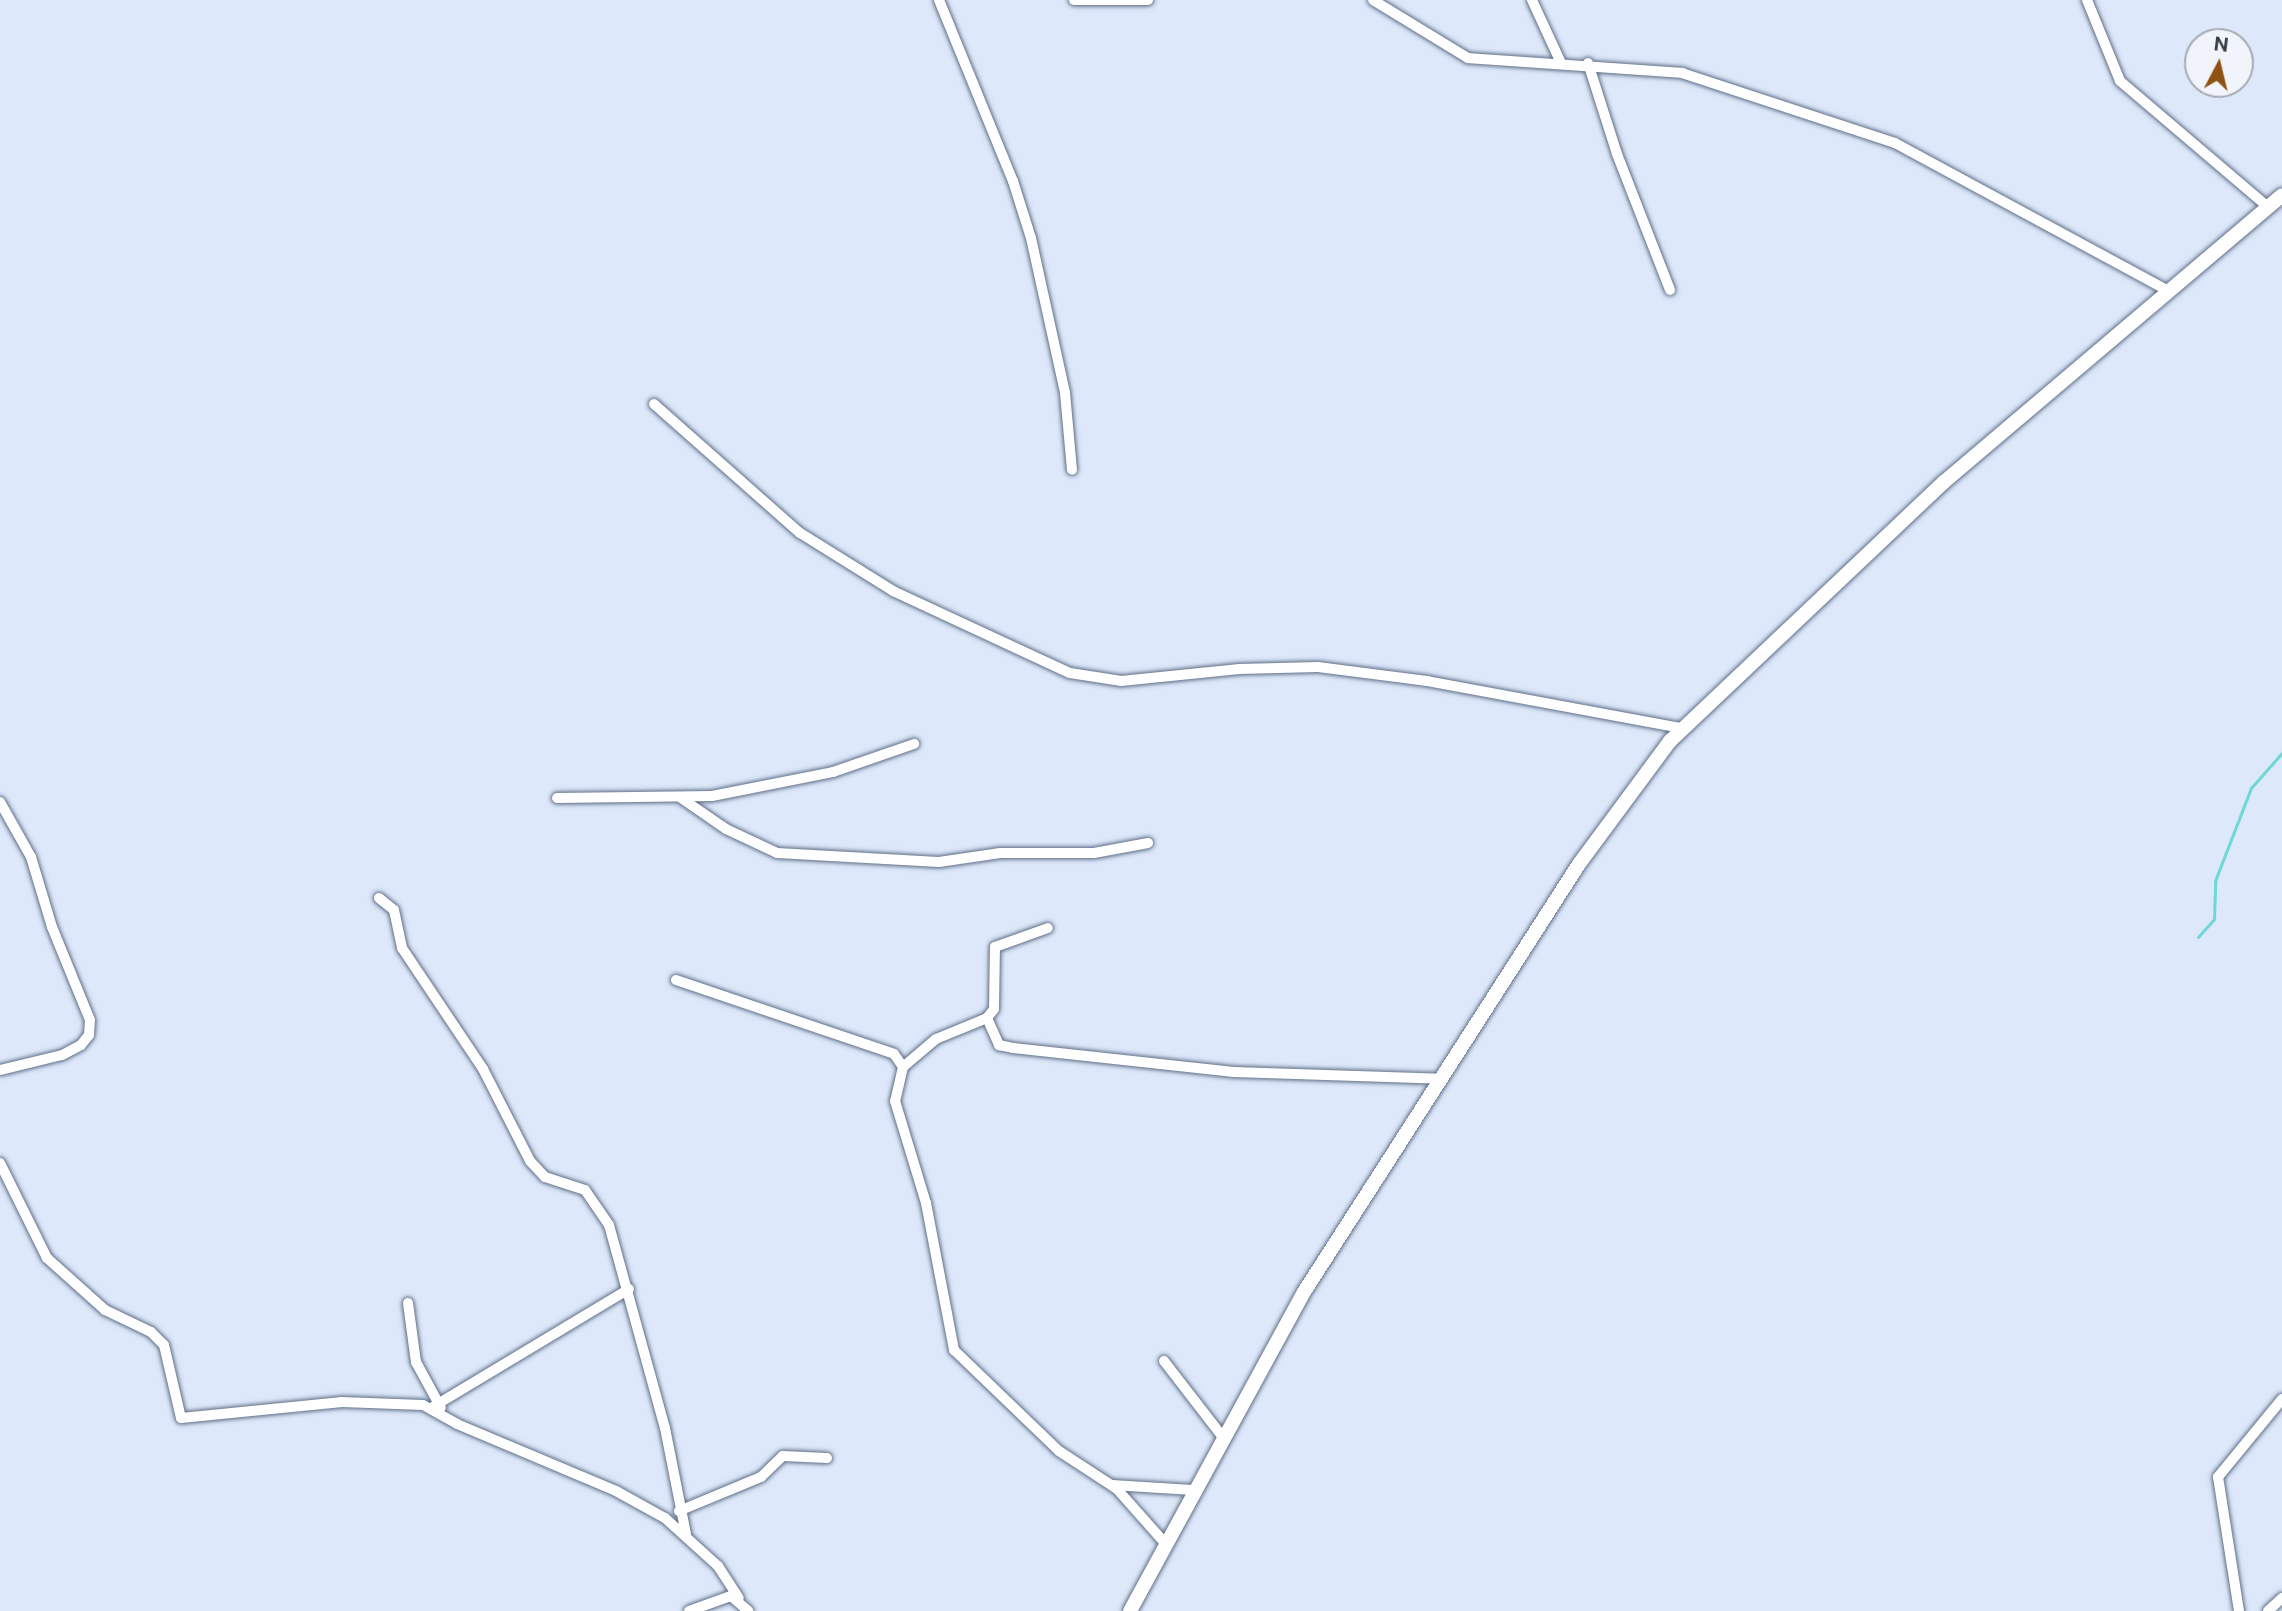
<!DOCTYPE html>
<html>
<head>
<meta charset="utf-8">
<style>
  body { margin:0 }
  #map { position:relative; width:2282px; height:1611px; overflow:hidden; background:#dde8fa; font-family:"Public Sans",sans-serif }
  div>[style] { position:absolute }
  .stream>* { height:2.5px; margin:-1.25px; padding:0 1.25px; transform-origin:1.25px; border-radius:1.25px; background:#6fd7d7 }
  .roads { filter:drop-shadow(0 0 2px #5f6f88) drop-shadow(0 0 2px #5f6f88) }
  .street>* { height:10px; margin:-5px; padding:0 5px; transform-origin:5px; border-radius:5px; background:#fff }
  .secondary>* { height:14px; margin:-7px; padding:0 7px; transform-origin:7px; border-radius:7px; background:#fff }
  span { translate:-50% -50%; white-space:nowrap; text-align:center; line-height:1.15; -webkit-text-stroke:5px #f1f5fb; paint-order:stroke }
  .north { position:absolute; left:2184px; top:28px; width:70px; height:70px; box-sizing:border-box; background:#f1f5fb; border:2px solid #a6abb4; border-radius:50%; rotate:7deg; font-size:19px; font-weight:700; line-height:28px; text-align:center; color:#363d49 }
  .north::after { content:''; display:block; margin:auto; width:24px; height:32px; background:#8f5213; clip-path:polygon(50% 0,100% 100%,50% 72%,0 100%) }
</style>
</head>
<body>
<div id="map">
  <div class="stream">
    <i style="left:2198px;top:937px;width:24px;rotate:-48deg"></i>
    <i style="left:2214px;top:919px;width:38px;rotate:-88deg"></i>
    <i style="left:2215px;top:881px;width:100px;rotate:-68.8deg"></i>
    <i style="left:2251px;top:788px;width:47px;rotate:-48.5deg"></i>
  </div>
  <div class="roads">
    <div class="street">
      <i style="left:939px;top:0;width:196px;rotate:67.8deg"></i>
      <i style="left:1013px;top:181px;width:60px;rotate:72.5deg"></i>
      <i style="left:1031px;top:238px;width:159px;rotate:77.6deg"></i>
      <i style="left:1065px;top:393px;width:77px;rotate:84.8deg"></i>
      <i style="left:1074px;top:0;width:74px"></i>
      <i style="left:1373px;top:0;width:111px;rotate:31.4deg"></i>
      <i style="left:1468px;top:58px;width:215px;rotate:4deg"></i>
      <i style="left:1682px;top:73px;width:224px;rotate:18.2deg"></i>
      <i style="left:1895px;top:143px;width:309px;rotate:28.4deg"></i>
      <i style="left:1532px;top:0;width:69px;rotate:65.3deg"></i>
      <i style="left:2087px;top:0;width:87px;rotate:67.8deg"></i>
      <i style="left:2120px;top:81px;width:194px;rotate:40.4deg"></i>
      <i style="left:1588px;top:63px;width:96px;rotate:72.3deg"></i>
      <i style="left:1617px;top:154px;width:146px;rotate:68.7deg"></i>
      <i style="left:654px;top:404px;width:195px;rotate:41.5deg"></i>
      <i style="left:800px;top:533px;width:110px;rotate:31.9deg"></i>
      <i style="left:893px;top:591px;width:195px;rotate:24.9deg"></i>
      <i style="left:1070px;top:673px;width:52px;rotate:8.9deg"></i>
      <i style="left:1121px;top:681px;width:119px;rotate:-5.8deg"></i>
      <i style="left:1239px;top:669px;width:79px;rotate:-1.5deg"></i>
      <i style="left:1318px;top:667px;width:110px;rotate:7.3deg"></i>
      <i style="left:1427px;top:681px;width:258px;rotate:10.5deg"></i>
      <i style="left:557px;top:798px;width:155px;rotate:-0.7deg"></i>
      <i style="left:712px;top:796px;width:123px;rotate:-11.2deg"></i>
      <i style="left:833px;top:772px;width:86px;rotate:-19.1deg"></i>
      <i style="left:681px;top:798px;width:55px;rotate:34.6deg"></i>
      <i style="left:726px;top:829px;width:56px;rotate:25.2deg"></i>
      <i style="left:777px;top:853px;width:162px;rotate:3.2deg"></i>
      <i style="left:939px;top:862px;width:62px;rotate:-8.4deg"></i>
      <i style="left:1000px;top:853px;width:94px"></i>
      <i style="left:1094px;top:853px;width:55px;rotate:-10.5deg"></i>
      <i style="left:0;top:802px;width:63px;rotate:60.6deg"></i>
      <i style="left:31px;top:857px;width:73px;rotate:73.3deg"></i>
      <i style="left:52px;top:927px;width:100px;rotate:67.8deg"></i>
      <i style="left:90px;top:1020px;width:15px;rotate:94deg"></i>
      <i style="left:89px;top:1035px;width:13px;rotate:129deg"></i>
      <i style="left:81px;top:1045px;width:21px;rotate:152deg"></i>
      <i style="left:62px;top:1055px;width:64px;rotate:166.4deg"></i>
      <i style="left:379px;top:898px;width:19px;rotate:39deg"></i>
      <i style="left:394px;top:910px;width:39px;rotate:78deg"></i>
      <i style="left:402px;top:948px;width:146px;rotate:56.2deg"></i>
      <i style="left:483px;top:1069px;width:103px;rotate:62.9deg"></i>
      <i style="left:530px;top:1161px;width:22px;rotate:47deg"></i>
      <i style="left:545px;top:1177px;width:42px;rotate:18deg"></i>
      <i style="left:585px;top:1190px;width:42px;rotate:55.6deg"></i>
      <i style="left:609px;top:1225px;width:211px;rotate:74.6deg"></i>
      <i style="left:665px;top:1428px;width:108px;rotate:78.8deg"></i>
      <i style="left:676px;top:980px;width:230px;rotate:18.7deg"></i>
      <i style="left:894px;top:1054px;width:16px;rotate:55deg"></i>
      <i style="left:903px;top:1067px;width:35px;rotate:103deg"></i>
      <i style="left:895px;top:1101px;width:107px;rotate:73.1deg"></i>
      <i style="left:926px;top:1203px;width:150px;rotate:79.2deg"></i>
      <i style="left:954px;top:1350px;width:146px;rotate:43.9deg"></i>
      <i style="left:1059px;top:1451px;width:69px;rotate:33.2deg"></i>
      <i style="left:1117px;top:1489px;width:72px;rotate:48.4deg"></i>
      <i style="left:987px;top:1018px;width:11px;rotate:-52deg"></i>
      <i style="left:994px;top:1009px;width:62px;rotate:-89.1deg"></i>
      <i style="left:995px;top:947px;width:56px;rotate:-19.7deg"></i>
      <i style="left:903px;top:1067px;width:43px;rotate:-40.3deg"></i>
      <i style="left:936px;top:1039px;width:55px;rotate:-22.4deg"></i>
      <i style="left:987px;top:1018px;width:30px;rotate:66deg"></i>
      <i style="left:999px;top:1045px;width:14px;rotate:12deg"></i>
      <i style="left:1013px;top:1048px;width:222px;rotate:6.2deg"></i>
      <i style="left:1234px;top:1072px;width:207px;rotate:1.9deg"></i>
      <i style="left:0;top:1163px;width:106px;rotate:63.7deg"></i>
      <i style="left:47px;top:1258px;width:78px;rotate:41.9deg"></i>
      <i style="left:105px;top:1310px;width:51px;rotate:25.6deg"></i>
      <i style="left:151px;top:1332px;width:18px;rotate:45deg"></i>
      <i style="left:164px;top:1345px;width:75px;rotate:76.9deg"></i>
      <i style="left:181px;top:1418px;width:162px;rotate:-5.7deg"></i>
      <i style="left:342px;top:1402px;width:81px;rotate:2.1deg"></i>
      <i style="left:423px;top:1405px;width:39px;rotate:29deg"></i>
      <i style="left:457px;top:1424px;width:173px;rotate:22.8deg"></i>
      <i style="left:616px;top:1491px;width:56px;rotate:28.9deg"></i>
      <i style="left:665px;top:1518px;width:72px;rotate:42.2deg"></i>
      <i style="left:718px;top:1566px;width:38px;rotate:57deg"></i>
      <i style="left:408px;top:1303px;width:60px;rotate:82.3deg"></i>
      <i style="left:416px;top:1362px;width:52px;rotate:61.5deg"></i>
      <i style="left:1164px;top:1361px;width:95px;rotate:52.3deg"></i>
      <i style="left:431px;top:1408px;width:231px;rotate:-31deg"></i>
      <i style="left:1112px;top:1485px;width:81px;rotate:3.5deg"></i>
      <i style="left:679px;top:1511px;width:89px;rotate:-22.5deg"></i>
      <i style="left:761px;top:1477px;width:30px;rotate:-44deg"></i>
      <i style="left:783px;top:1456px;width:44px;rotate:2.6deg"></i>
      <i style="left:689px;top:1611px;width:45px;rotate:-19.7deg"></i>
      <i style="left:731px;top:1596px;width:23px;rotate:41deg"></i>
      <i style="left:2239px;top:1611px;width:136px;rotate:-98.9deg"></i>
      <i style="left:2218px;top:1477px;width:101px;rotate:-50.6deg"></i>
      <i style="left:2268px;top:1611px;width:19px;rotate:-43deg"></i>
    </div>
    <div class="secondary">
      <i style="left:1130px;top:1611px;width:363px;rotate:-61.4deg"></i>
      <i style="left:1304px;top:1292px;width:509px;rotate:-57.28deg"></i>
      <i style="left:1579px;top:864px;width:153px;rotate:-53.5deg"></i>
      <i style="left:1670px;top:741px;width:377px;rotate:-43.4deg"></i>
      <i style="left:1944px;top:482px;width:443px;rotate:-40.3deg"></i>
    </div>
  </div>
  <div class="north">N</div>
</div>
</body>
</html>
